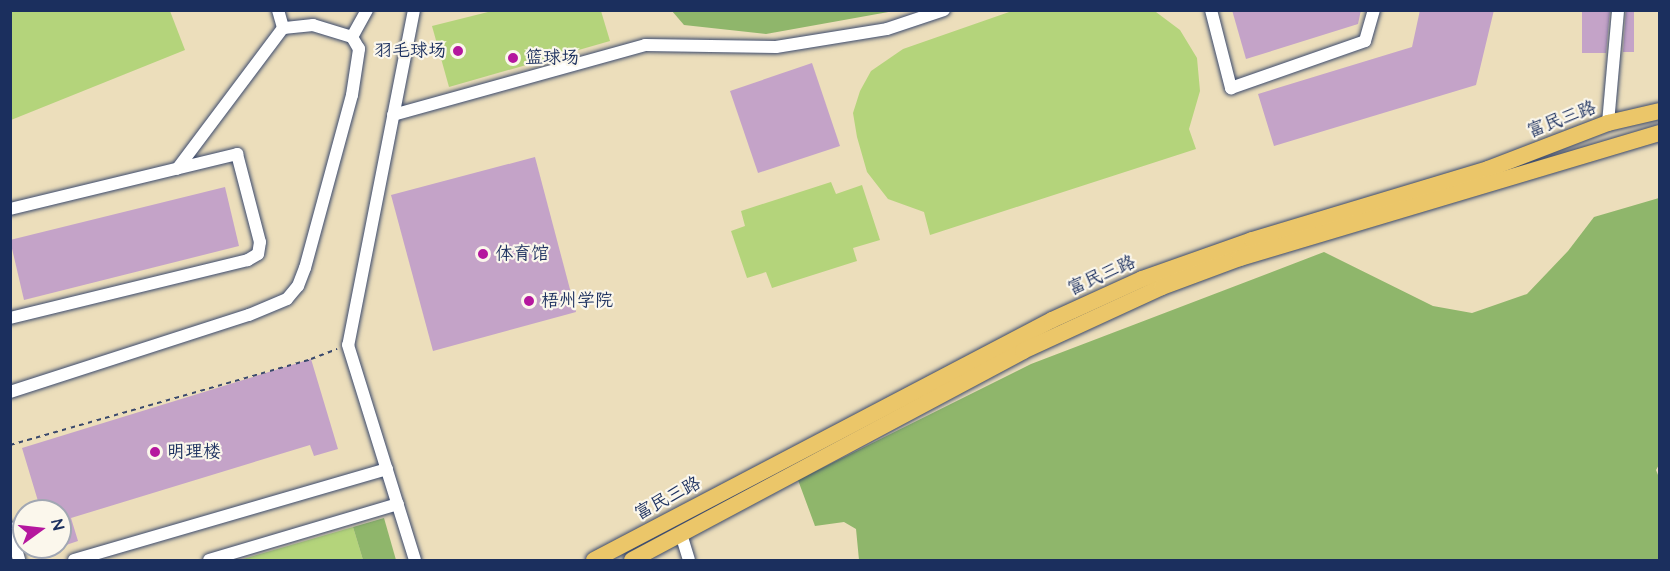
<!DOCTYPE html>
<html>
<head>
<meta charset="utf-8">
<style>
  body { margin:0 }
  #map { position:relative; width:1670px; height:571px; overflow:hidden; background:#ecdebb; font-family:"Architects Daughter","LXGW WenKai TC",sans-serif }
  div>[style] { position:absolute }
  .green>* { inset:0; background:#b4d47b }
  .forest>* { inset:0; background:#8fb66b }
  .building>* { inset:0; background:#c4a3c8 }
  .path>* { height:2px; margin-top:-1px; transform-origin:0; background:repeating-linear-gradient(90deg,#3a496c 0 4.5px,transparent 0 9px) }
  .roads { filter:drop-shadow(0 0 2px #3a496c) drop-shadow(0 0 2px #3a496c) }
  .minor>* { height:12px; margin:-6px; padding:0 6px; transform-origin:6px; border-radius:6px; background:#fff }
  .major>* { height:16px; margin:-8px; padding:0 8px; transform-origin:8px; border-radius:8px; background:#ebc669 }
  .dots>* { width:16px; height:16px; translate:-50% -50%; box-sizing:border-box; border:3px solid #fbf7ec; border-radius:50% }
  span { translate:-50% -50%; white-space:nowrap; text-align:center; line-height:1.15; -webkit-text-stroke:4.5px #fbf7ec; paint-order:stroke }
  .poi-label { font-size:18px; color:#1b2f5e }
  .right { translate:-100% -50%; text-align:right }
  .left { translate:0 -50%; text-align:left }
  .street-label { font-size:18px; color:#1b2f5e }
  .frame { position:absolute; inset:0; border:12px solid #1b2f5e; pointer-events:none }
  .north { position:absolute; left:12px; top:499px; width:60px; height:60px; box-sizing:border-box; background:#fbf7ec; border:2px solid #a1a7b3; border-radius:50%; rotate:75deg; font-size:16px; font-weight:700; line-height:24px; text-align:center; color:#1b2f5e }
  .north::after { content:''; display:block; margin:auto; width:21px; height:27px; background:#b5179e; clip-path:polygon(50% 0,100% 100%,50% 72%,0 100%) }
</style>
</head>
<body>
<div id="map">
  <div class="green">
    <i style="clip-path:polygon(11px 10px,170px 11px,185px 50px,11px 120px)"></i>
    <i style="clip-path:polygon(492px 11px,601px 11px,610px 41px,449px 87px,432px 26px)"></i>
    <i style="clip-path:polygon(1012px 11px,1156px 12px,1180px 30px,1197px 58px,1200px 91px,1189px 129px,1196px 149px,930px 235px,924px 212px,888px 199px,867px 172px,857px 137px,853px 113px,860px 91px,871px 71px,903px 49px)"></i>
    <i style="clip-path:polygon(831px 182px,836px 194px,862px 185px,880px 240px,853px 248px,857px 261px,772px 288px,766px 272px,747px 278px,731px 231px,745px 226px,741px 211px)"></i>
    <i style="clip-path:polygon(353px 527px,363px 560px,243px 560px,243px 559px)"></i>
  </div>
  <div class="forest">
    <i style="clip-path:polygon(672px 11px,894px 11px,766px 34px,684px 25px)"></i>
    <i style="clip-path:polygon(1659px 198px,1660px 463px,1656px 470px,1660px 480px,1659px 560px,859px 560px,856px 529px,844px 522px,815px 526px,798px 480px,1031px 364px,1324px 252px,1433px 306px,1472px 313px,1527px 294px,1568px 251px,1594px 217px)"></i>
    <i style="clip-path:polygon(384px 518px,396px 560px,363px 560px,353px 527px)"></i>
  </div>
  <div class="building">
    <i style="clip-path:polygon(1232px 10px,1361px 10px,1358px 24px,1246px 59px)"></i>
    <i style="clip-path:polygon(1420px 10px,1494px 10px,1476px 85px,1274px 146px,1258px 94px,1412px 47px)"></i>
    <i style="clip-path:polygon(1582px 10px,1610px 10px,1606px 53px,1582px 53px)"></i>
    <i style="clip-path:polygon(1626px 10px,1634px 10px,1634px 52px,1623px 52px)"></i>
    <i style="clip-path:polygon(812px 63px,840px 146px,758px 173px,730px 91px)"></i>
    <i style="clip-path:polygon(535px 157px,576px 312px,433px 351px,391px 195px)"></i>
    <i style="clip-path:polygon(225px 187px,239px 246px,24px 300px,10px 240px)"></i>
    <i style="clip-path:polygon(311px 359px,338px 449px,314px 456px,310px 445px,71px 518px,78px 541px,60px 547px,60px 511px,41px 511px,22px 448px)"></i>
  </div>
  <div class="path">
    <i style="left:10px;top:445px;width:313px;rotate:-15.9deg"></i>
    <i style="left:311px;top:359px;width:28px;rotate:-21deg"></i>
  </div>
  <div class="roads">
    <div class="minor">
      <i style="left:278px;top:10px;width:19px;rotate:74deg"></i>
      <i style="left:414px;top:10px;width:341px;rotate:101.1deg"></i>
      <i style="left:348px;top:345px;width:225px;rotate:72.7deg"></i>
      <i style="left:1211px;top:10px;width:81px;rotate:75.6deg"></i>
      <i style="left:1231px;top:88px;width:142px;rotate:-19.3deg"></i>
      <i style="left:1365px;top:41px;width:32px;rotate:-74deg"></i>
      <i style="left:352px;top:37px;width:31px;rotate:-61deg"></i>
      <i style="left:393px;top:115px;width:262px;rotate:-15.5deg"></i>
      <i style="left:645px;top:45px;width:131px;rotate:0.9deg"></i>
      <i style="left:776px;top:47px;width:112px;rotate:-9.2deg"></i>
      <i style="left:887px;top:29px;width:60px;rotate:-18.4deg"></i>
      <i style="left:1608px;top:123px;width:113px;rotate:-84.9deg"></i>
      <i style="left:10px;top:209px;width:234px;rotate:-13.6deg"></i>
      <i style="left:237px;top:154px;width:91px;rotate:75.4deg"></i>
      <i style="left:260px;top:242px;width:12px;rotate:99deg"></i>
      <i style="left:258px;top:254px;width:12px;rotate:149deg"></i>
      <i style="left:248px;top:260px;width:245px;rotate:166.3deg"></i>
      <i style="left:10px;top:392px;width:251px;rotate:-17.9deg"></i>
      <i style="left:249px;top:315px;width:41px;rotate:-22.8deg"></i>
      <i style="left:287px;top:299px;width:17px;rotate:-50deg"></i>
      <i style="left:298px;top:286px;width:19px;rotate:-69deg"></i>
      <i style="left:305px;top:268px;width:179px;rotate:-74.8deg"></i>
      <i style="left:352px;top:95px;width:47px;rotate:-81.3deg"></i>
      <i style="left:359px;top:49px;width:14px;rotate:-120deg"></i>
      <i style="left:352px;top:37px;width:41px;rotate:-162.9deg"></i>
      <i style="left:313px;top:25px;width:30px;rotate:174deg"></i>
      <i style="left:283px;top:28px;width:176px;rotate:126.9deg"></i>
      <i style="left:10px;top:528px;width:33px;rotate:74deg"></i>
      <i style="left:681px;top:534px;width:27px;rotate:73deg"></i>
      <i style="left:74px;top:560px;width:326px;rotate:-16.2deg"></i>
      <i style="left:209px;top:560px;width:197px;rotate:-16.5deg"></i>
    </div>
    <div class="major">
      <i style="left:594px;top:560px;width:517px;rotate:-27.66deg"></i>
      <i style="left:1052px;top:320px;width:99px;rotate:-24.5deg"></i>
      <i style="left:1142px;top:279px;width:117px;rotate:-19.5deg"></i>
      <i style="left:1252px;top:240px;width:246px;rotate:-16.7deg"></i>
      <i style="left:1488px;top:169px;width:129px;rotate:-21deg"></i>
      <i style="left:1608px;top:123px;width:53px;rotate:-13deg"></i>
      <i style="left:632px;top:560px;width:443px;rotate:-28.1deg"></i>
      <i style="left:1023px;top:351px;width:153px;rotate:-24.7deg"></i>
      <i style="left:1162px;top:287px;width:83px;rotate:-20.4deg"></i>
      <i style="left:1240px;top:258px;width:438px;rotate:-16.6deg"></i>
    </div>
  </div>
  <div class="dots">
    <i style="left:458px;top:51px;background:#b5179e"></i>
    <i style="left:513px;top:58px;background:#b5179e"></i>
    <i style="left:483px;top:254px;background:#b5179e"></i>
    <i style="left:529px;top:301px;background:#b5179e"></i>
    <i style="left:155px;top:452px;background:#b5179e"></i>
  </div>
  <div class="poi-label">
    <span class="right" style="left:446px;top:51px">羽毛球场</span>
    <span class="left" style="left:525px;top:58px">篮球场</span>
    <span class="left" style="left:495px;top:254px">体育馆</span>
    <span class="left" style="left:541px;top:301px">梧州学院</span>
    <span class="left" style="left:167px;top:452px">明理楼</span>
  </div>
  <div class="street-label">
    <span style="left:1562px;top:120px;rotate:-21deg">富民三路</span>
    <span style="left:1102px;top:276px;rotate:-24deg">富民三路</span>
    <span style="left:668px;top:499px;rotate:-28deg">富民三路</span>
  </div>
  <div class="frame"></div>
  <div class="north">N</div>
</div>
</body>
</html>
